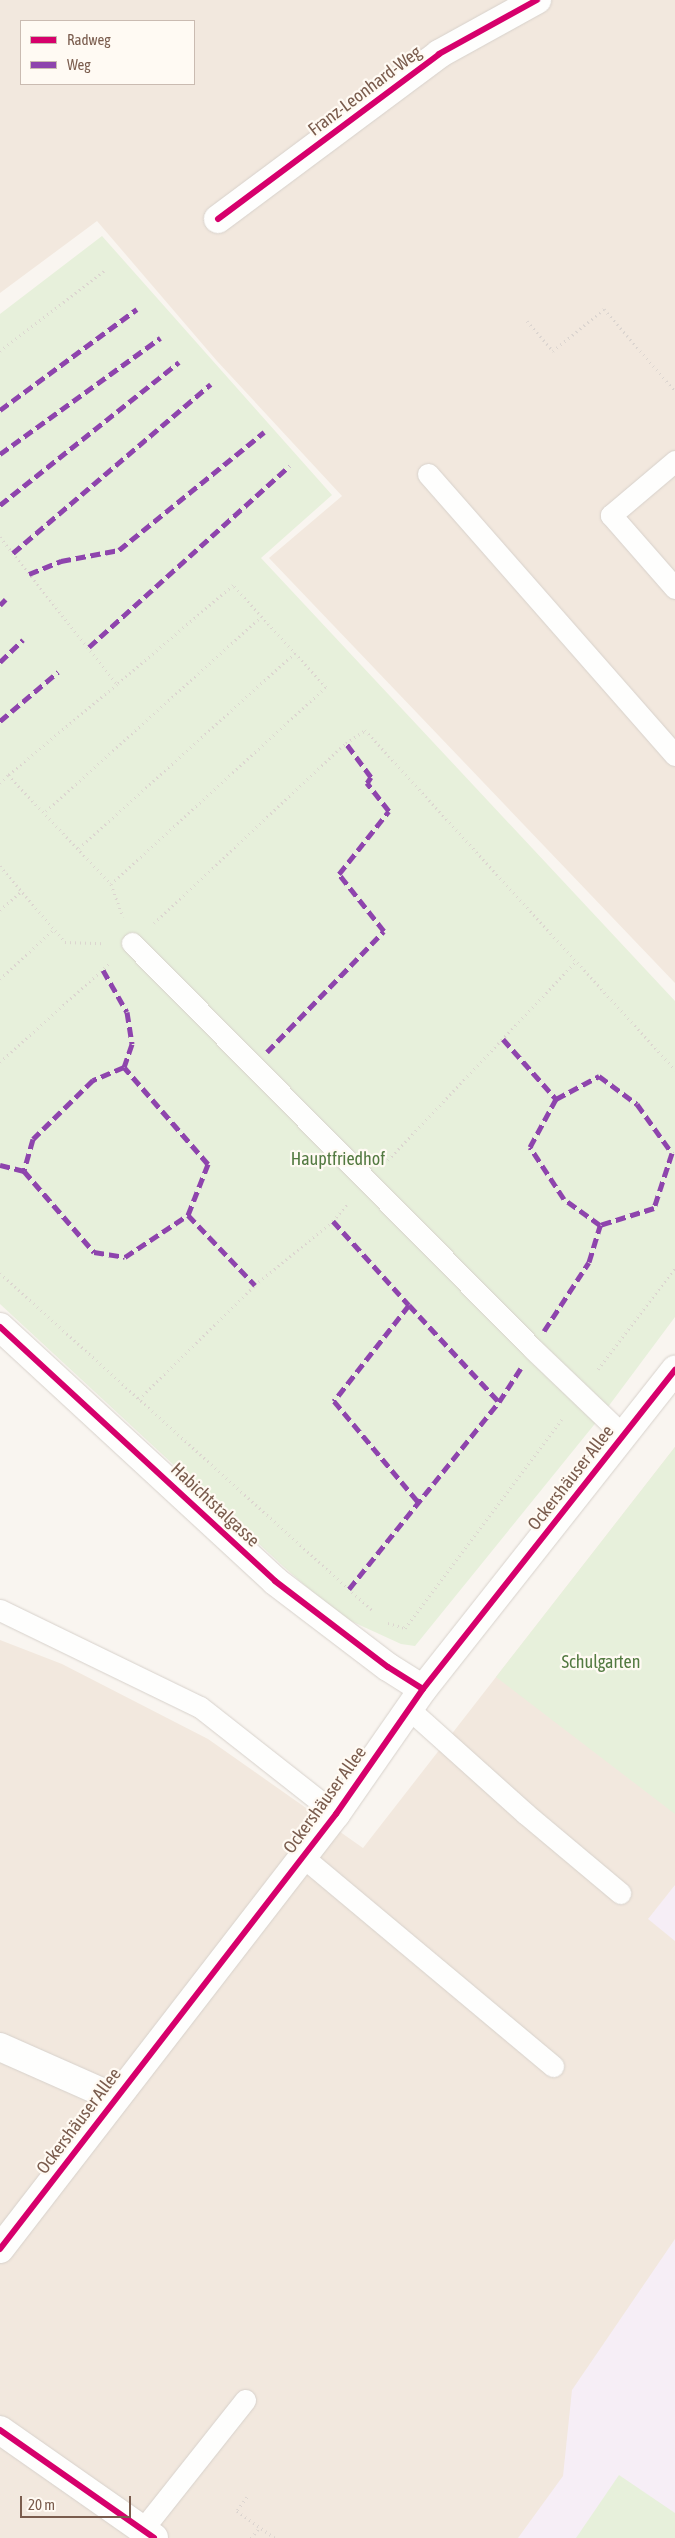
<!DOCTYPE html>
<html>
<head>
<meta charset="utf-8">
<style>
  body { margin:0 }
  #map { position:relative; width:675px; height:2538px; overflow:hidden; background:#f9f5f0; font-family:"Asap Condensed",sans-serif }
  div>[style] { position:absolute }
  .residential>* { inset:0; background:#f2e8de }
  .education>* { inset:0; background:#f6eef6 }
  .green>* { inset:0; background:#e7f0db }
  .path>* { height:3px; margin-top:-1.5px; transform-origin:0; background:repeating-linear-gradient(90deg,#dcd5d0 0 1px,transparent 0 5px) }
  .roads { filter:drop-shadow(0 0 1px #d7d1cb) drop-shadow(0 0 1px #d7d1cb) }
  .lane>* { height:21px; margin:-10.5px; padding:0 10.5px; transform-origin:10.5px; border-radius:10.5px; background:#fefefd }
  .street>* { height:28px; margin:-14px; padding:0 14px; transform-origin:14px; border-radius:14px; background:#fefefd }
  .secondary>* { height:28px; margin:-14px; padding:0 14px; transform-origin:14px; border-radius:14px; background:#fefefd }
  .quiet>* { height:5px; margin-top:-2.5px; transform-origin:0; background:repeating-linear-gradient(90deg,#8e44ad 0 10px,transparent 0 15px) }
  .cycleway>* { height:6px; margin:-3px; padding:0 3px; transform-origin:3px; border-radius:3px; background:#d6006c }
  span { translate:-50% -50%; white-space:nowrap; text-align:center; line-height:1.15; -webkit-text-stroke:4.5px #fffaf3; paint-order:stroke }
  .street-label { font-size:18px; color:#7a5c4d }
  .park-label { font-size:18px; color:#537a41 }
  .legend { position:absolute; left:20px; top:20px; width:175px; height:65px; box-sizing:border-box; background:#fffaf3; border:1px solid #cabbb1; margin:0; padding:6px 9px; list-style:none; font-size:15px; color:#7a5c4d }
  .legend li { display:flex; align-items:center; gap:10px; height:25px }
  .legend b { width:25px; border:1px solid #cabbb1 }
  .scale { position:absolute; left:20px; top:2496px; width:111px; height:22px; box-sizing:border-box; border:2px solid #7a5c4d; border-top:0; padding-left:6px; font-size:15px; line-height:18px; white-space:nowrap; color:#7a5c4d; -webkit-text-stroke:4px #fffaf3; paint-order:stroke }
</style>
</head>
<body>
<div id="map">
  <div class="residential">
    <i style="clip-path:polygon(evenodd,0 0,675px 0,675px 983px,269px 558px,342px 496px,217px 361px,97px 221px,0 293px,0 0,21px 21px,194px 21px,194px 84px,21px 84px,21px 21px)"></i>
    <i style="clip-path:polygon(675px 1447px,675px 2538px,0 2538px,0 1640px,62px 1664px,208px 1739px,363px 1848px)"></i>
  </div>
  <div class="education">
    <i style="clip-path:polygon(675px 1885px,675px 1941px,648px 1919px)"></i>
    <i style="clip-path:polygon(675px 2239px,675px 2538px,518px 2538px,563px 2476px,572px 2390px)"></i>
  </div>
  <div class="green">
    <i style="clip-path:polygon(102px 236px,332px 495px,261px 558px,675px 1001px,675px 1317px,602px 1415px,415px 1646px,401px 1644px,340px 1616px,285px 1568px,0 1304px,0 314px)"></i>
    <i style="clip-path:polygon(675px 1447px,675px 1814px,496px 1677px)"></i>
    <i style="clip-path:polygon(619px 2475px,675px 2513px,675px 2538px,576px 2538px)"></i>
  </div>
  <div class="path">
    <i style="left:527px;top:321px;width:40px;rotate:49deg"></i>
    <i style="left:553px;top:351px;width:66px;rotate:-39.5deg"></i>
    <i style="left:604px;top:309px;width:108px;rotate:49.1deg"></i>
    <i style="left:0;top:351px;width:133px;rotate:-37.6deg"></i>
    <i style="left:0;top:537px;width:188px;rotate:51.5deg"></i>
    <i style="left:117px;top:684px;width:142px;rotate:140.1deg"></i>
    <i style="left:8px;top:775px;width:150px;rotate:46.6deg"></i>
    <i style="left:111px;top:884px;width:35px;rotate:70deg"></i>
    <i style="left:0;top:783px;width:11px;rotate:-45deg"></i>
    <i style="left:46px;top:811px;width:290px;rotate:-42.1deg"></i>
    <i style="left:79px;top:848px;width:291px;rotate:-42.1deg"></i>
    <i style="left:0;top:866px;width:100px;rotate:49.5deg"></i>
    <i style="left:65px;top:942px;width:37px;rotate:2deg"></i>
    <i style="left:111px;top:884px;width:292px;rotate:-42.5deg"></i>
    <i style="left:326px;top:687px;width:138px;rotate:-132.4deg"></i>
    <i style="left:233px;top:585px;width:153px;rotate:139.5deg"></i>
    <i style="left:0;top:910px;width:29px;rotate:-41deg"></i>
    <i style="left:154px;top:923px;width:263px;rotate:-43.2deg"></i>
    <i style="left:346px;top:743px;width:23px;rotate:-34deg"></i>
    <i style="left:365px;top:730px;width:460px;rotate:47.6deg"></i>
    <i style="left:0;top:979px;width:74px;rotate:-42.8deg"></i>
    <i style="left:0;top:1062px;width:148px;rotate:-42deg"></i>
    <i style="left:388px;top:1160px;width:274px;rotate:-46.6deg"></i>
    <i style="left:0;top:1273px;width:502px;rotate:42.17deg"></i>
    <i style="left:598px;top:1369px;width:127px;rotate:-52.7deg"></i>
    <i style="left:139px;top:1399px;width:163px;rotate:-44.5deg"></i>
    <i style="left:255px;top:1285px;width:101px;rotate:-39.4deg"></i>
    <i style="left:333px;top:1221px;width:23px;rotate:-50deg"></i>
    <i style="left:388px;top:1623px;width:18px;rotate:16deg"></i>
    <i style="left:405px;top:1628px;width:261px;rotate:-53.1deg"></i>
    <i style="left:247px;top:2497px;width:17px;rotate:126deg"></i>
    <i style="left:237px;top:2511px;width:47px;rotate:35.4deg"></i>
    <i style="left:251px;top:2538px;width:14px;rotate:-51deg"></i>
  </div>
  <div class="roads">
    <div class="lane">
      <i style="left:675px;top:461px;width:84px;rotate:139.8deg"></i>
      <i style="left:611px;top:515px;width:97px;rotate:48.8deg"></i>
      <i style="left:428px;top:474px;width:374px;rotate:48.7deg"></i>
      <i style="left:132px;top:943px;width:571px;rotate:45.35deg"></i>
      <i style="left:533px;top:1349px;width:126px;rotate:43.7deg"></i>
      <i style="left:0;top:1610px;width:222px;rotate:25.9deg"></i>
      <i style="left:200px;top:1707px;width:173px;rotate:38.2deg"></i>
      <i style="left:409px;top:1709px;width:157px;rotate:41.9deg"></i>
      <i style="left:526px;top:1814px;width:123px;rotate:40deg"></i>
      <i style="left:303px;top:1857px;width:326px;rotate:39.9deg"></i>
      <i style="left:142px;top:2530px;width:166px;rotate:-51.6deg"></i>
    </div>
    <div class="street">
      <i style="left:218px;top:219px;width:276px;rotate:-36.7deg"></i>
      <i style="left:439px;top:54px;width:112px;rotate:-28.9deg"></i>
      <i style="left:0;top:1327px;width:374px;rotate:42.7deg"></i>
      <i style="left:275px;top:1581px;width:142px;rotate:37.3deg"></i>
      <i style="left:388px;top:1667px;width:41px;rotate:32.2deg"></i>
      <i style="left:0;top:2047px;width:126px;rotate:23.9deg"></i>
      <i style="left:0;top:2430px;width:188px;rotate:35deg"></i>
    </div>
    <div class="secondary">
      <i style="left:0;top:2249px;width:550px;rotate:-52.32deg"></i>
      <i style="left:336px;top:1814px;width:152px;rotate:-55.2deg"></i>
      <i style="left:423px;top:1689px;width:407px;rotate:-51.7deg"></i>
    </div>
  </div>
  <div class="quiet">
    <i style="left:0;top:410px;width:170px;rotate:-36.4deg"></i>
    <i style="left:0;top:454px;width:198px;rotate:-35.9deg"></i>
    <i style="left:0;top:505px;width:229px;rotate:-38.6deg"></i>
    <i style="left:13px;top:553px;width:260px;rotate:-40.5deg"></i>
    <i style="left:29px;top:574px;width:35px;rotate:-22deg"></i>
    <i style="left:61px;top:561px;width:59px;rotate:-10.7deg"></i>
    <i style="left:119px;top:550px;width:187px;rotate:-39.1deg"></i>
    <i style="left:0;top:605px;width:8px;rotate:-45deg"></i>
    <i style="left:89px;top:647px;width:270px;rotate:-42.1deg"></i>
    <i style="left:0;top:662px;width:32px;rotate:-44deg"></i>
    <i style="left:0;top:721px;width:76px;rotate:-40.2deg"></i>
    <i style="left:103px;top:970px;width:48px;rotate:60.3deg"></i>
    <i style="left:127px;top:1012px;width:32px;rotate:81deg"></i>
    <i style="left:132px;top:1044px;width:24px;rotate:109deg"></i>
    <i style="left:503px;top:1039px;width:80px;rotate:48.5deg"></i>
    <i style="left:556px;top:1099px;width:49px;rotate:-28.1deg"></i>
    <i style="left:599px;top:1076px;width:47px;rotate:36.4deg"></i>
    <i style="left:637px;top:1104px;width:60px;rotate:54.5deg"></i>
    <i style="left:672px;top:1153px;width:58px;rotate:108.1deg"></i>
    <i style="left:654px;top:1208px;width:57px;rotate:162.5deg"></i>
    <i style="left:600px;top:1225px;width:44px;rotate:-144.2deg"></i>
    <i style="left:564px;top:1199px;width:62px;rotate:-123.2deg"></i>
    <i style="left:530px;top:1147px;width:55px;rotate:-61.6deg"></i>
    <i style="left:267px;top:1052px;width:168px;rotate:-46deg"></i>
    <i style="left:384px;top:931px;width:73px;rotate:-128.3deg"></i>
    <i style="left:339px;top:874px;width:80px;rotate:-51.6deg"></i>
    <i style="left:389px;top:811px;width:36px;rotate:-128deg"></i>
    <i style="left:367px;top:783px;width:7px;rotate:-56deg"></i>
    <i style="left:371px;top:777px;width:42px;rotate:-126.3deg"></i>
    <i style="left:0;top:1165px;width:25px;rotate:14deg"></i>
    <i style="left:24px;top:1171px;width:107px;rotate:49.2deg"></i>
    <i style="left:94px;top:1252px;width:31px;rotate:9deg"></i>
    <i style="left:125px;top:1257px;width:76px;rotate:-33.7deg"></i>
    <i style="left:188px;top:1215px;width:55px;rotate:-68.6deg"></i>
    <i style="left:208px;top:1164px;width:128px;rotate:-130.9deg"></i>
    <i style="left:124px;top:1067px;width:34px;rotate:157deg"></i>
    <i style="left:93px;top:1080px;width:84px;rotate:135.5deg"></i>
    <i style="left:33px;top:1139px;width:33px;rotate:106deg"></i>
    <i style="left:188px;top:1215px;width:97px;rotate:46.3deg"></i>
    <i style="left:333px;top:1221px;width:113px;rotate:47.9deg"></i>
    <i style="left:409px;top:1305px;width:122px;rotate:128deg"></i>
    <i style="left:334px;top:1401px;width:133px;rotate:50.2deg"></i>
    <i style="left:409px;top:1305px;width:132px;rotate:47.1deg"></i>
    <i style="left:544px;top:1331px;width:82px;rotate:-56.9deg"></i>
    <i style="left:589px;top:1262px;width:39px;rotate:-73deg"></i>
    <i style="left:349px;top:1589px;width:240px;rotate:-51.3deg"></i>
    <i style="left:499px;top:1402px;width:40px;rotate:-57.1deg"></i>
  </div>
  <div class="cycleway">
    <i style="left:218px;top:219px;width:276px;rotate:-36.7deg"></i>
    <i style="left:439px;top:54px;width:112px;rotate:-28.9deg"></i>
    <i style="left:0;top:1327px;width:374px;rotate:42.7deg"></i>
    <i style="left:275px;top:1581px;width:142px;rotate:37.3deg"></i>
    <i style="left:388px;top:1667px;width:41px;rotate:32.2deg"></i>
    <i style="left:0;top:2249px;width:550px;rotate:-52.32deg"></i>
    <i style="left:336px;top:1814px;width:152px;rotate:-55.2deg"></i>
    <i style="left:423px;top:1689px;width:407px;rotate:-51.7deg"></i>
    <i style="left:0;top:2430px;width:188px;rotate:35deg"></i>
  </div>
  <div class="street-label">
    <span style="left:365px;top:91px;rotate:-37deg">Franz-Leonhard-Weg</span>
    <span style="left:571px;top:1478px;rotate:-52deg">Ockershäuser Allee</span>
    <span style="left:215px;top:1505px;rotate:43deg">Habichtstalgasse</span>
    <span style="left:325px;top:1800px;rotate:-54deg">Ockershäuser Allee</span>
    <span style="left:79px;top:2121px;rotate:-53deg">Ockershäuser Allee</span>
  </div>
  <div class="park-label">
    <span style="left:338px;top:1159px">Hauptfriedhof</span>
    <span style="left:601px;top:1662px">Schulgarten</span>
  </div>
  <ul class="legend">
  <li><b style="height:6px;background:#d6006c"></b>Radweg</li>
  <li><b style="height:6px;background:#8e44ad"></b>Weg</li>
  </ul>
  <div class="scale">20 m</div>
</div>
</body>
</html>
